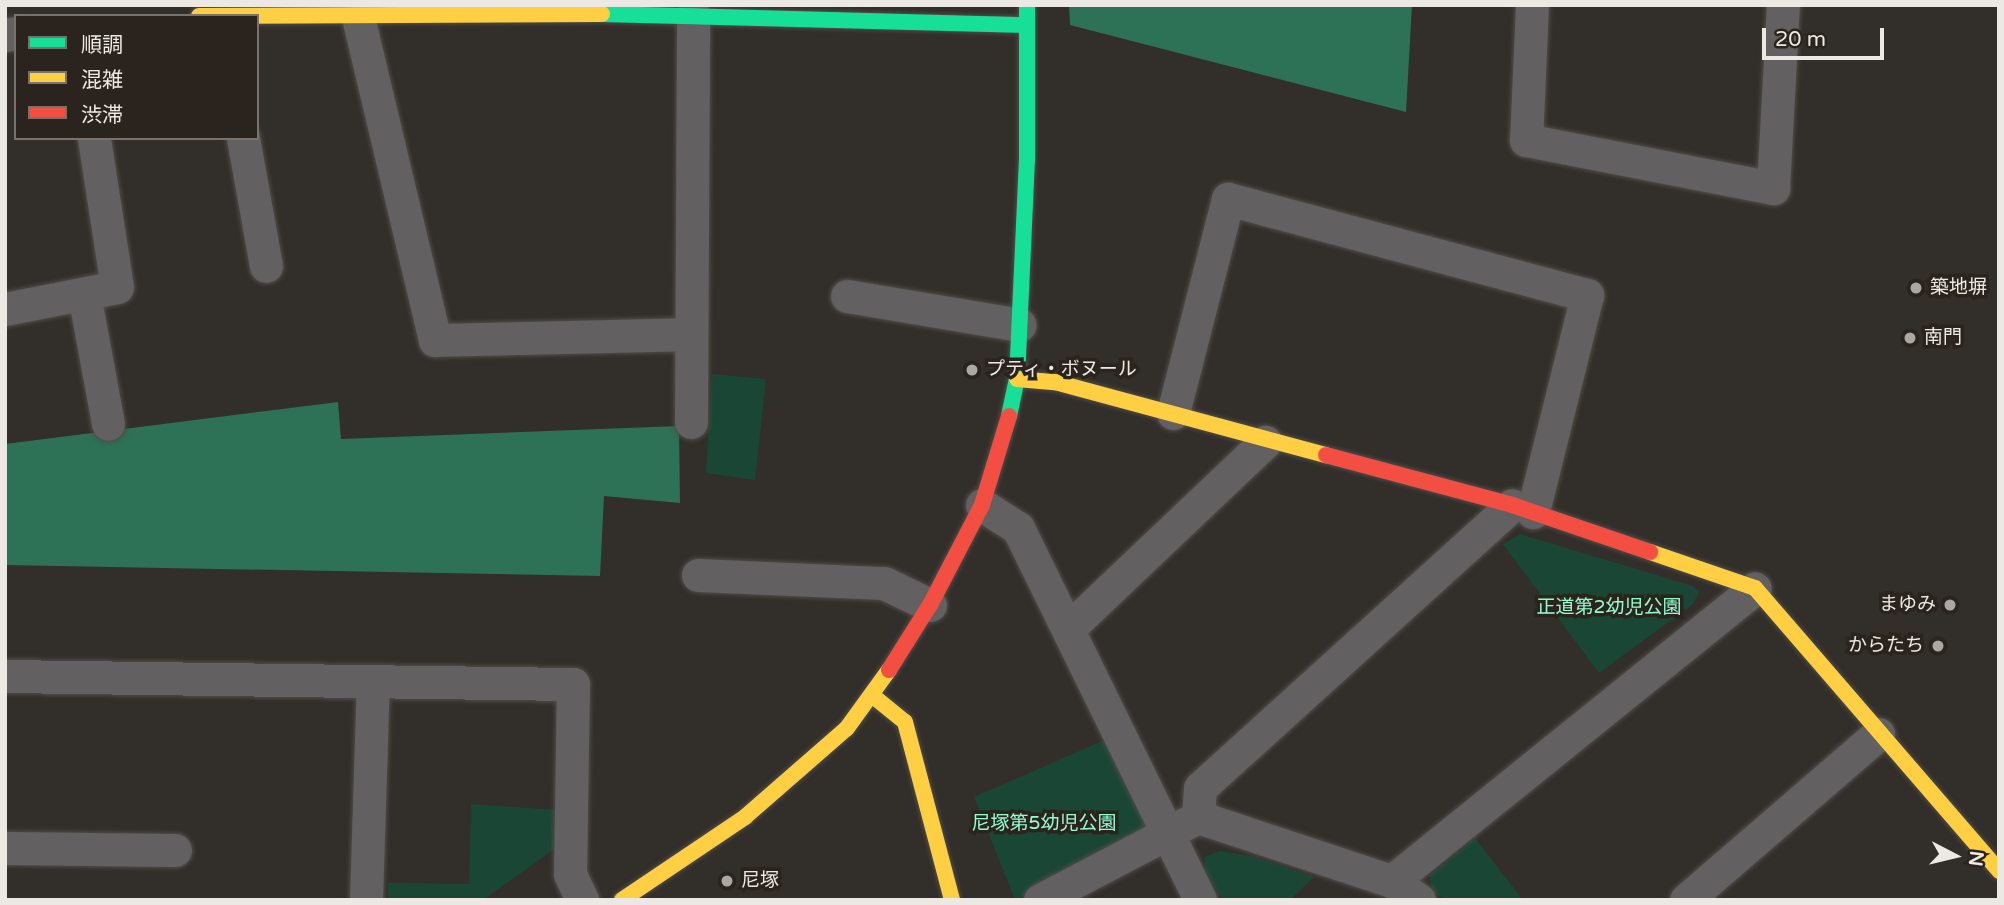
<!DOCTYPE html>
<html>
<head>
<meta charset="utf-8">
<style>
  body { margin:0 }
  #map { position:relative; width:2004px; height:905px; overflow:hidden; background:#322e2a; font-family:"Varela Round","Noto Sans JP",sans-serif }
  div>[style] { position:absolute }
  .green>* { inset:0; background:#1a4735 }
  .forest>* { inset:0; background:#2d7156 }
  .roads { filter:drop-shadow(0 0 2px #4f4c48) drop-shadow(0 0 2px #4f4c48) }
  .street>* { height:33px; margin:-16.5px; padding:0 16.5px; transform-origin:16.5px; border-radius:16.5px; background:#626060 }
  .fast>* { height:16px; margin:-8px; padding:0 8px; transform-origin:8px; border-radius:8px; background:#16e098 }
  .slow>* { height:16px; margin:-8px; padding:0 8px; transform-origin:8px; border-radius:8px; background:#ffcf43 }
  .jam>* { height:16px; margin:-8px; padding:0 8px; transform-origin:8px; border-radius:8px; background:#f24e42 }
  .dots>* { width:19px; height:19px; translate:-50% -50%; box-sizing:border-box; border:4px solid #2b241e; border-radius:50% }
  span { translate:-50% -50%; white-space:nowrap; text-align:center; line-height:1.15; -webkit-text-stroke:7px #2b241e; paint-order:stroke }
  .poi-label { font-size:19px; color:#ece8e3 }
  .left { translate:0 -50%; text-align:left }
  .right { translate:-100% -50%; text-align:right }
  .park-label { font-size:19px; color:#90fdce }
  .frame { position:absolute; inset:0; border:7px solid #ece8e3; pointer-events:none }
  .legend { position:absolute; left:14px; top:14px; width:245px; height:126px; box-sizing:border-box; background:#2b241e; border:2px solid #78726d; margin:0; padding:9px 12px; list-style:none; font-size:21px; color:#ece8e3 }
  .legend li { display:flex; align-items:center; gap:14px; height:35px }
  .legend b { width:35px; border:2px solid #78726d }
  .north { position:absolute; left:1920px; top:821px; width:70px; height:70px; -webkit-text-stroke:5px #2b241e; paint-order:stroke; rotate:97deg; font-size:19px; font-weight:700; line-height:28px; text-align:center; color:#ece8e3 }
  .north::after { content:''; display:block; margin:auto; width:24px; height:32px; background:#ece8e3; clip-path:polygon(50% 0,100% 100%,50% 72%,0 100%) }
  .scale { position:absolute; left:1762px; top:28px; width:122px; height:32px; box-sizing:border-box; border:4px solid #ece8e3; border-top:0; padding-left:9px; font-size:21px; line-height:24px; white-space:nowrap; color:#ece8e3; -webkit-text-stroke:5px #2b241e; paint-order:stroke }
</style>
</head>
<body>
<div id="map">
  <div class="green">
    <i style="clip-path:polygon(712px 374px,766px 379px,755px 480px,706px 473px)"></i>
    <i style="clip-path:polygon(1520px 534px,1693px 586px,1699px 592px,1693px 604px,1599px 673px,1503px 544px)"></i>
    <i style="clip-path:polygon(1109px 738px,1148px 829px,1015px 900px,974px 797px)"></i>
    <i style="clip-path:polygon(471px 804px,556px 810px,556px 848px,483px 900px,388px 900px,388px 883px,469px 884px)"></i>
    <i style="clip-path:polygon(1475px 838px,1523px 900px,1446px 900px,1433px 892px,1429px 876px)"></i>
    <i style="clip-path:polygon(1220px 851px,1252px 856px,1314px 877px,1290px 900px,1223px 900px,1206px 872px,1204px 857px)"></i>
  </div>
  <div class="forest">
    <i style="clip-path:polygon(1069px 5px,1412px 5px,1406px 112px,1070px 25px)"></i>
    <i style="clip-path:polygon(338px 402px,341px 439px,679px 426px,680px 503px,604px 496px,600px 576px,5px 565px,5px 444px)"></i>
  </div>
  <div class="roads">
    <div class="street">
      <i style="left:1532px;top:5px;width:135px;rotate:92.5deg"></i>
      <i style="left:1526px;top:140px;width:252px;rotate:11deg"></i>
      <i style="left:1773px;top:188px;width:183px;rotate:-86.9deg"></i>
      <i style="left:358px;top:17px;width:332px;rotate:76.6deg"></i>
      <i style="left:435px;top:340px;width:256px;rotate:-1.3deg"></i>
      <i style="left:5px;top:35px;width:11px;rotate:-10deg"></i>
      <i style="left:243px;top:138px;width:130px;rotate:79.8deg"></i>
      <i style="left:84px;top:294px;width:132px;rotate:79.5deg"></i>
      <i style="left:847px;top:296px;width:175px;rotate:9.5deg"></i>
      <i style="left:5px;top:309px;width:114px;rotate:-11.1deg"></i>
      <i style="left:117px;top:287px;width:151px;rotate:-98.8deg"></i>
      <i style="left:1173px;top:413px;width:221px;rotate:-75.6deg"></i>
      <i style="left:1228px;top:199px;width:372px;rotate:15deg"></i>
      <i style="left:1587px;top:295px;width:224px;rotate:104deg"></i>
      <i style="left:691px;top:422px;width:408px;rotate:-89.7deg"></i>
      <i style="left:982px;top:505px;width:43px;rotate:32.6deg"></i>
      <i style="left:1018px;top:528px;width:414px;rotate:63.9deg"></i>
      <i style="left:698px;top:575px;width:186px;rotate:2.5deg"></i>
      <i style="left:884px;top:583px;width:51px;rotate:25.6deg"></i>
      <i style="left:1068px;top:629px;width:272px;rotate:-43.5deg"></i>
      <i style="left:5px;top:676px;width:568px;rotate:0.81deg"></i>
      <i style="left:573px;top:684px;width:190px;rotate:90.9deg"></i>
      <i style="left:570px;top:874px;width:29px;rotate:65deg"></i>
      <i style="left:1198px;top:817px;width:29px;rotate:-86deg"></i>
      <i style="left:1200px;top:788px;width:421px;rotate:-42.2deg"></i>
      <i style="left:5px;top:848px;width:170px;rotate:0.7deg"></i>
      <i style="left:1392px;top:881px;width:466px;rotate:-38.9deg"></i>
      <i style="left:366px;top:900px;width:219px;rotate:-88.2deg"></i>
      <i style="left:1040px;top:900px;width:178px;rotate:-27.7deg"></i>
      <i style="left:1198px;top:817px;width:204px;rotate:18.3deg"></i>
      <i style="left:1392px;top:881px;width:33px;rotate:35deg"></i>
      <i style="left:1686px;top:900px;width:254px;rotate:-40.8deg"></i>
    </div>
    <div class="fast">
      <i style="left:602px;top:14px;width:425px;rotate:1.5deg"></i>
      <i style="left:1009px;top:416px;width:38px;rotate:-78deg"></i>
      <i style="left:1017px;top:379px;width:220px;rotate:-87.4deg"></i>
      <i style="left:1027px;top:159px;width:154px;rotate:-90deg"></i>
    </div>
    <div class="slow">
      <i style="left:199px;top:16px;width:403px;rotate:-0.3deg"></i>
      <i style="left:1017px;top:379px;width:38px;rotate:5deg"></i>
      <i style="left:1055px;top:382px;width:281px;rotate:15.1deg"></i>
      <i style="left:1650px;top:552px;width:111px;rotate:18.9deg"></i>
      <i style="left:1755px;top:588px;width:374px;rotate:49.2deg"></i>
      <i style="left:873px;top:696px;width:41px;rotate:39.1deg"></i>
      <i style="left:905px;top:722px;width:184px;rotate:75.2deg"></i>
      <i style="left:622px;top:900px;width:148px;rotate:-34deg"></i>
      <i style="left:745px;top:817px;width:135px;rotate:-41.1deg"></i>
      <i style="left:847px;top:728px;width:72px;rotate:-54.1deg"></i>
    </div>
    <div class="jam">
      <i style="left:1326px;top:455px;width:193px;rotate:15deg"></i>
      <i style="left:1512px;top:505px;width:146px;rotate:18.8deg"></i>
      <i style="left:889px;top:670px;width:77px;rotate:-57.8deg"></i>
      <i style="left:930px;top:605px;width:113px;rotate:-62.5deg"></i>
      <i style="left:982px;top:505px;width:93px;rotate:-73.1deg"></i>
    </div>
  </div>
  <div class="dots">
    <i style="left:1916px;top:288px;background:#aba7a2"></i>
    <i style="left:1910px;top:338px;background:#aba7a2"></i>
    <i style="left:972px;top:370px;background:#aba7a2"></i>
    <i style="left:1950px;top:605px;background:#aba7a2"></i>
    <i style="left:1938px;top:646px;background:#aba7a2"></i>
    <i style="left:727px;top:881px;background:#aba7a2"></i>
  </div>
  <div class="poi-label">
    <span class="left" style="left:1930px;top:288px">築地塀</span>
    <span class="left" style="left:1924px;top:338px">南門</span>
    <span class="left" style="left:986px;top:370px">プティ・ボヌール</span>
    <span class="right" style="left:1936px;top:605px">まゆみ</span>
    <span class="right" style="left:1924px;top:646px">からたち</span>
    <span class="left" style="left:741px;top:881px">尼塚</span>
  </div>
  <div class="park-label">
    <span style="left:1609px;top:608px">正道第2幼児公園</span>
    <span style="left:1044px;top:824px">尼塚第5幼児公園</span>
  </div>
  <div class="frame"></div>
  <ul class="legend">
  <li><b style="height:9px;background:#16e098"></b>順調</li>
  <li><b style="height:9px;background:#ffcf43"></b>混雑</li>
  <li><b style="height:9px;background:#f24e42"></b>渋滞</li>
  </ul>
  <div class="north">N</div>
  <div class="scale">20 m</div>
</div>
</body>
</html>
